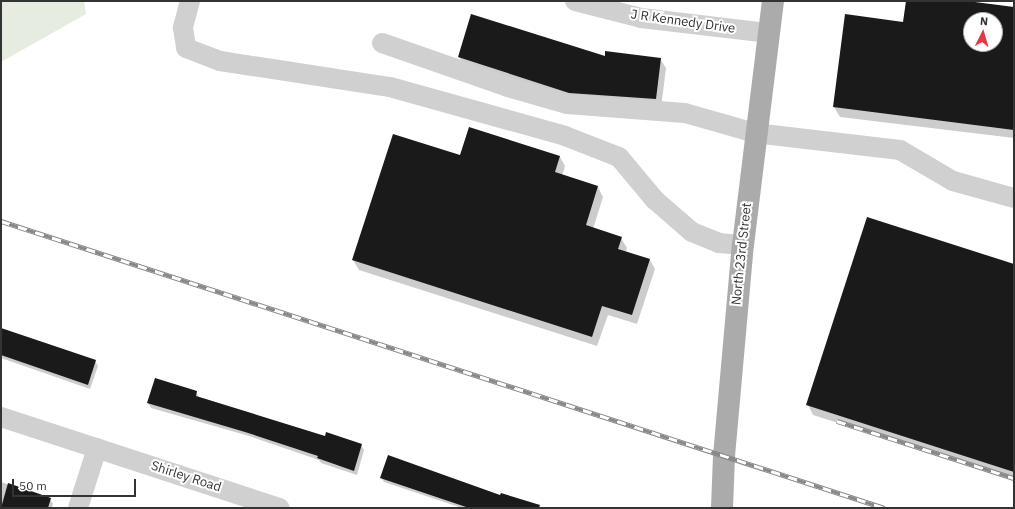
<!DOCTYPE html>
<html>
<head>
<meta charset="utf-8">
<style>
  body { margin:0 }
  #map { position:relative; width:1015px; height:509px; overflow:hidden; background:#fff; font-family:"IBM Plex Sans",sans-serif }
  div>[style] { position:absolute }
  .green>* { inset:0; background:#e6ecdf }
  .shadow>* { inset:0; background:#0003 }
  .building>* { inset:0; background:#1a1a1a }
  .minor>* { height:20px; margin:-10px; padding:0 10px; transform-origin:10px; border-radius:10px; background:#d0d0d0 }
  .major>* { height:22px; margin:-11px; padding:0 11px; transform-origin:11px; border-radius:11px; background:#ababab }
  .rail>* { height:4.5px; margin-top:-2.25px; transform-origin:0; background:repeating-linear-gradient(90deg,#fff 0 9px,#888 0 18px); box-sizing:border-box; border-block:1px solid #888 }
  span { translate:-50% -50%; white-space:nowrap; text-align:center; line-height:1.15; -webkit-text-stroke:4px #fff; paint-order:stroke }
  .street-label { font-size:13px; color:#333 }
  .frame { position:absolute; inset:0; border:2px solid #333; pointer-events:none }
  .north { position:absolute; left:963px; top:12px; width:40px; height:40px; box-sizing:border-box; background:#fff; border:1px solid #adadad; border-radius:50%; rotate:5deg; font-size:11px; font-weight:700; line-height:16px; text-align:center; color:#333 }
  .north::after { content:''; display:block; margin:auto; width:14px; height:18px; background:#e63946; clip-path:polygon(50% 0,100% 100%,50% 72%,0 100%) }
  .scale { position:absolute; left:12px; top:479px; width:124px; height:18px; box-sizing:border-box; border:2px solid #333; border-top:0; padding-left:5px; font-size:12px; line-height:14px; white-space:nowrap; color:#333; -webkit-text-stroke:3px #fff; paint-order:stroke }
</style>
</head>
<body>
<div id="map">
  <div class="green">
    <i style="clip-path:polygon(1px 1px,84px 1px,86px 14px,1px 62px)"></i>
  </div>
  <div class="shadow">
    <i style="clip-path:polygon(evenodd,907px 1px,963px 1px,1014px 8px,1014px 138px,840px 117px,834px 107px,904px 23px,907px 1px,971px 20px,995px 20px,995px 44px,971px 44px,971px 20px)"></i>
    <i style="clip-path:polygon(459px 57px,660px 59px,666px 68px,661px 108px,575px 101px,464px 66px)"></i>
    <i style="clip-path:polygon(461px 157px,560px 157px,565px 166px,562px 176px,598px 187px,603px 197px,593px 229px,621px 238px,627px 248px,626px 252px,650px 260px,655px 269px,637px 324px,608px 315px,597px 346px,359px 270px,353px 260px)"></i>
    <i style="clip-path:polygon(1014px 265px,1014px 479px,813px 415px,808px 405px)"></i>
    <i style="clip-path:polygon(1px 329px,95px 361px,98px 366px,90px 389px,1px 358px)"></i>
    <i style="clip-path:polygon(196px 392px,199px 397px,326px 437px,361px 445px,364px 450px,357px 475px,321px 463px,319px 460px,249px 436px,151px 408px,148px 403px)"></i>
    <i style="clip-path:polygon(381px 477px,501px 496px,539px 506px,540px 508px,462px 508px,384px 482px)"></i>
    <i style="clip-path:polygon(1px 482px,50px 499px,53px 504px,52px 508px,1px 508px)"></i>
  </div>
  <div class="building">
    <i style="clip-path:polygon(evenodd,906px 1px,967px 1px,1014px 7px,1014px 130px,833px 107px,845px 14px,903px 22px,906px 1px,971px 20px,995px 20px,995px 44px,971px 44px,971px 20px)"></i>
    <i style="clip-path:polygon(471px 14px,605px 56px,605px 51px,661px 58px,656px 99px,569px 93px,458px 57px)"></i>
    <i style="clip-path:polygon(469px 127px,560px 156px,555px 172px,598px 186px,586px 225px,622px 237px,618px 249px,650px 259px,632px 315px,602px 306px,592px 337px,352px 260px,393px 134px,460px 155px)"></i>
    <i style="clip-path:polygon(867px 217px,1014px 264px,1014px 472px,806px 405px)"></i>
    <i style="clip-path:polygon(1px 328px,96px 360px,88px 385px,1px 355px)"></i>
    <i style="clip-path:polygon(155px 378px,197px 391px,196px 396px,325px 436px,326px 432px,362px 444px,354px 471px,317px 458px,318px 456px,245px 432px,147px 403px)"></i>
    <i style="clip-path:polygon(388px 455px,500px 495px,501px 493px,540px 505px,539px 508px,469px 508px,380px 478px)"></i>
    <i style="clip-path:polygon(8px 483px,51px 498px,48px 508px,1px 508px)"></i>
  </div>
  <div class="minor">
    <i style="left:190px;top:1px;width:28px;rotate:105deg"></i>
    <i style="left:183px;top:28px;width:20px;rotate:81deg"></i>
    <i style="left:186px;top:48px;width:36px;rotate:21deg"></i>
    <i style="left:220px;top:61px;width:172px;rotate:8.7deg"></i>
    <i style="left:390px;top:87px;width:182px;rotate:15.6deg"></i>
    <i style="left:565px;top:136px;width:58px;rotate:21.3deg"></i>
    <i style="left:619px;top:157px;width:56px;rotate:50.1deg"></i>
    <i style="left:655px;top:200px;width:49px;rotate:40.9deg"></i>
    <i style="left:692px;top:232px;width:29px;rotate:22deg"></i>
    <i style="left:719px;top:243px;width:24px;rotate:5deg"></i>
    <i style="left:575px;top:1px;width:68px;rotate:14.4deg"></i>
    <i style="left:641px;top:18px;width:128px;rotate:6.7deg"></i>
    <i style="left:382px;top:43px;width:133px;rotate:19.2deg"></i>
    <i style="left:508px;top:87px;width:61px;rotate:16.1deg"></i>
    <i style="left:567px;top:104px;width:118px;rotate:4.4deg"></i>
    <i style="left:685px;top:113px;width:73px;rotate:15.9deg"></i>
    <i style="left:755px;top:133px;width:146px;rotate:6.7deg"></i>
    <i style="left:900px;top:150px;width:61px;rotate:30.3deg"></i>
    <i style="left:953px;top:181px;width:63px;rotate:15.6deg"></i>
    <i style="left:1px;top:417px;width:293px;rotate:18.1deg"></i>
    <i style="left:78px;top:508px;width:63px;rotate:-72.4deg"></i>
  </div>
  <div class="major">
    <i style="left:722px;top:508px;width:52px;rotate:-87.8deg"></i>
    <i style="left:724px;top:456px;width:212px;rotate:-84.9deg"></i>
    <i style="left:743px;top:245px;width:246px;rotate:-83deg"></i>
  </div>
  <div class="rail">
    <i style="left:1px;top:221px;width:929px;rotate:17.99deg"></i>
    <i style="left:837px;top:421px;width:186px;rotate:17.9deg"></i>
  </div>
  <div class="street-label">
    <span style="left:683px;top:22px;rotate:8deg">J R Kennedy Drive</span>
    <span style="left:742px;top:254px;rotate:-84deg">North 23rd Street</span>
    <span style="left:186px;top:477px;rotate:18deg">Shirley Road</span>
  </div>
  <div class="frame"></div>
  <div class="north">N</div>
  <div class="scale">50 m</div>
</div>
</body>
</html>
